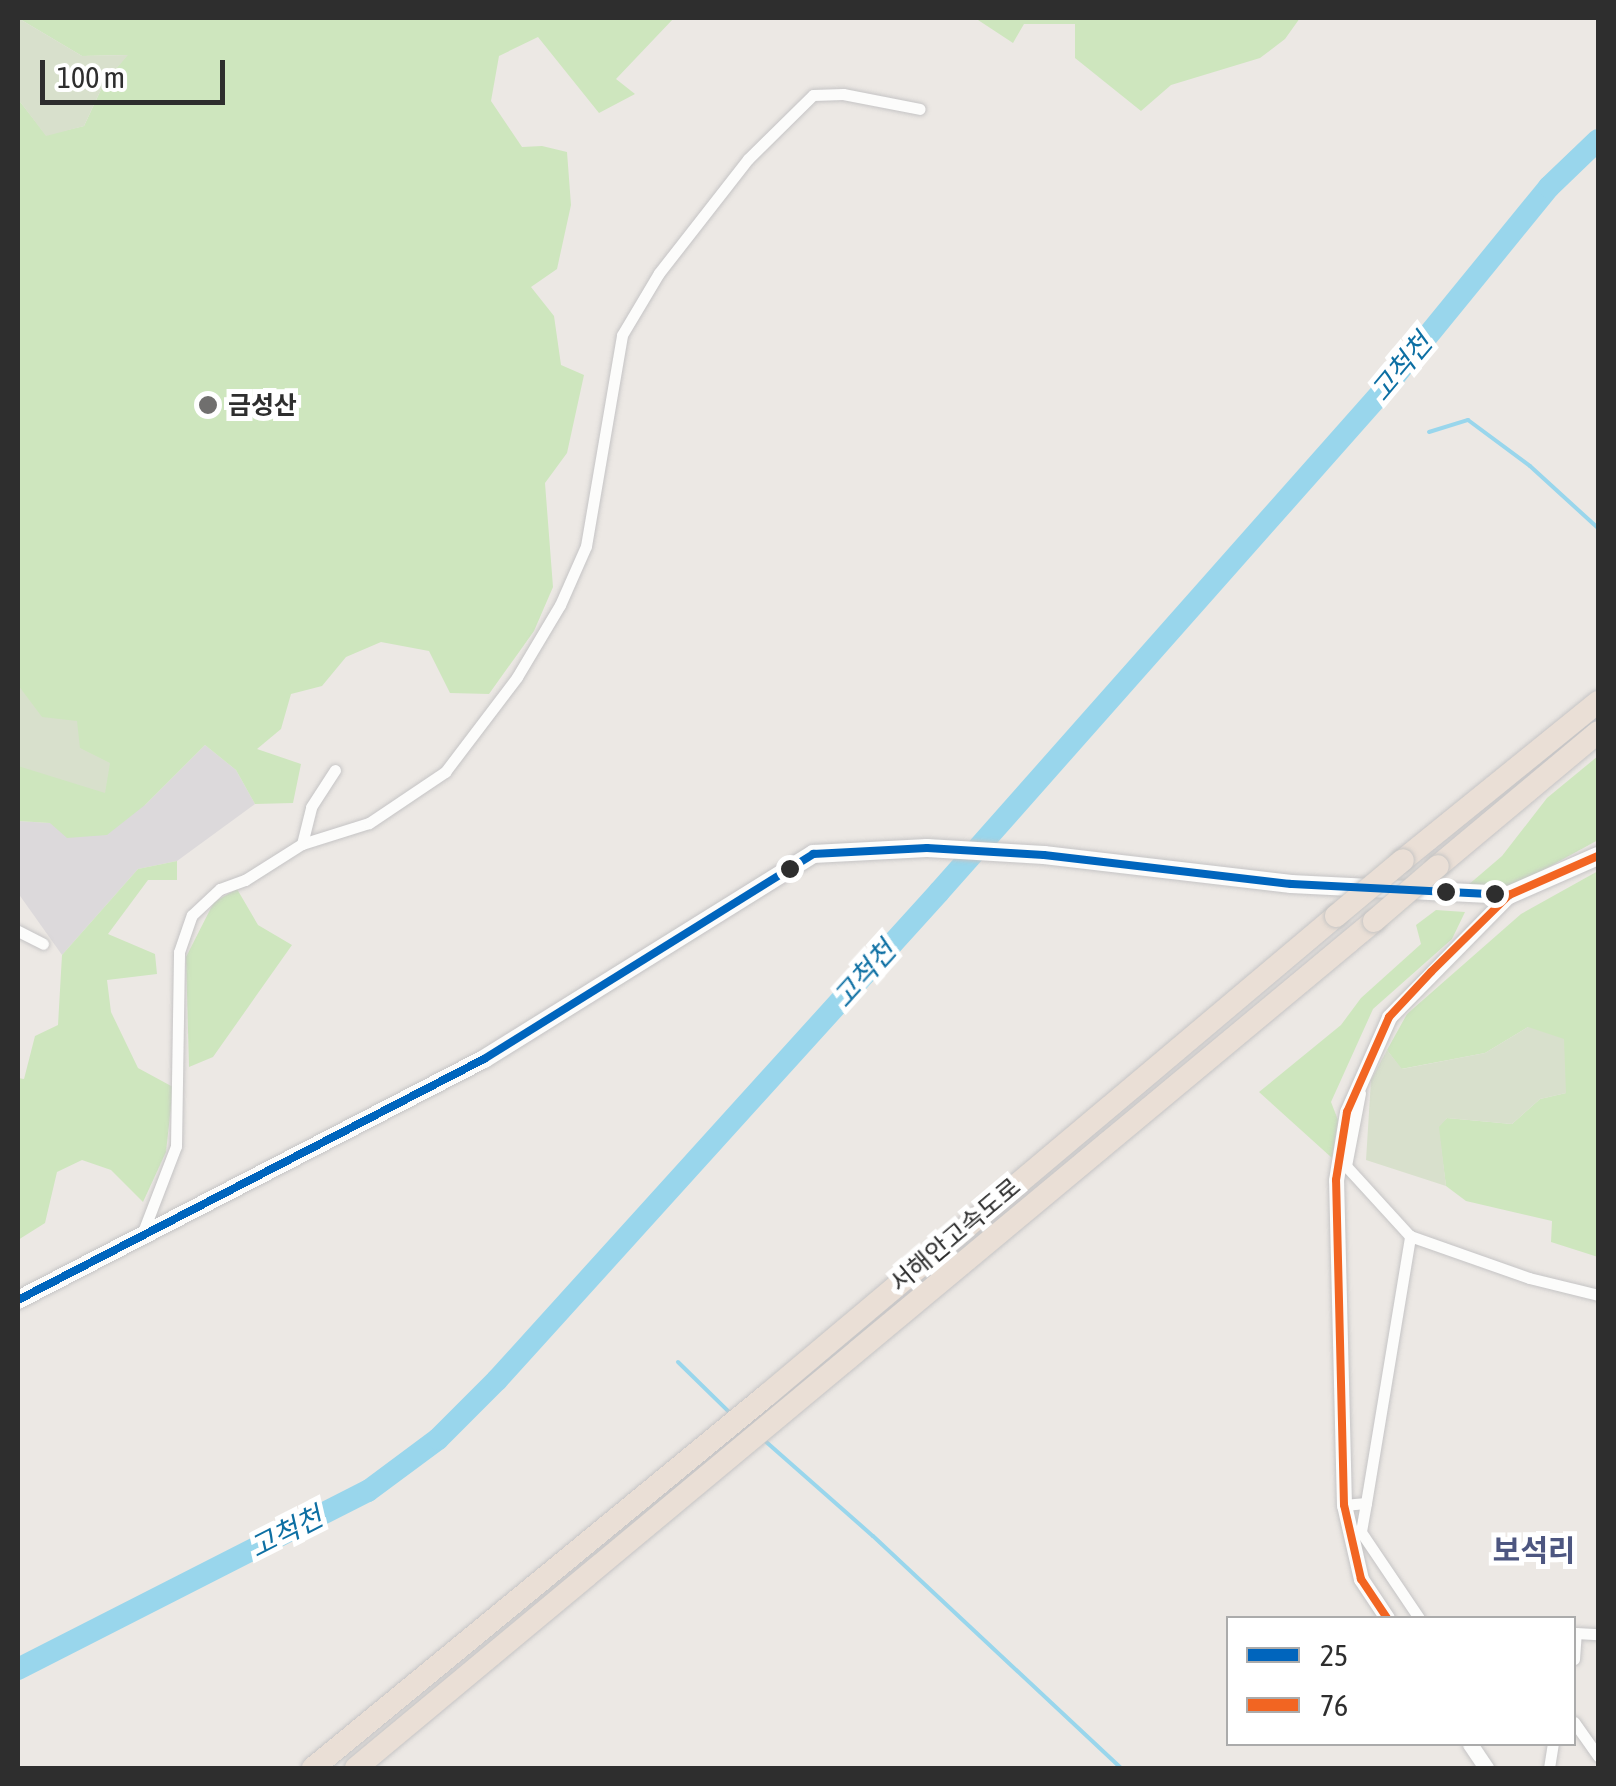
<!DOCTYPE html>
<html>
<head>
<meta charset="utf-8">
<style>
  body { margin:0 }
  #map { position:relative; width:1616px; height:1786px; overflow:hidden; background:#ece8e4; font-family:"Asap Condensed","Noto Sans KR",sans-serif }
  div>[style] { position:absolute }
  .industrial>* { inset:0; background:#dcd9db }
  .green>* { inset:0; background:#cee6be }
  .cemetery>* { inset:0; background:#d8e0cc }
  .stream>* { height:4px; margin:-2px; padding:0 2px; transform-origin:2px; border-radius:2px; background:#99d6ec }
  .river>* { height:22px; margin:-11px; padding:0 11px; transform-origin:11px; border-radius:11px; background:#99d6ec }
  .roads { filter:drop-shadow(0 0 2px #c5c4c5) drop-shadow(0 0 2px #c5c4c5) }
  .minor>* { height:11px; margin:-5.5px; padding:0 5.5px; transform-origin:5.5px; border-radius:5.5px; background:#fcfcfb }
  .tertiary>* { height:15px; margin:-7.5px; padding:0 7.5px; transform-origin:7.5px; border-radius:7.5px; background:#fcfcfb }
  .secondary>* { height:18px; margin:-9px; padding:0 9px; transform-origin:9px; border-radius:9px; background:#fcfcfb }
  .motorway>* { height:22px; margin:-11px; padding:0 11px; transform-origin:11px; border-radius:11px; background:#eadfd6 }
  .bridges { filter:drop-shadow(0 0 2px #c6c5c4) drop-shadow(0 0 2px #c6c5c4) }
  .motorway-bridge>* { height:22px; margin:-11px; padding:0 11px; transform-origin:11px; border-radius:11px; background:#eadfd6 }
  .bus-1>* { height:8px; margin:-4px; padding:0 4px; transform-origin:4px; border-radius:4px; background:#0065bd }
  .bus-2>* { height:8px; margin:-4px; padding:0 4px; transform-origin:4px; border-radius:4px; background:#f26522 }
  .dots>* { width:28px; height:28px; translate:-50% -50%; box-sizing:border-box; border:5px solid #fff; border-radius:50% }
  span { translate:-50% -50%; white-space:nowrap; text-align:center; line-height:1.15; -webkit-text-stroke:10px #fff; paint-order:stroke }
  .poi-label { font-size:25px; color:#2e2e2e; font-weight:700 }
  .left { translate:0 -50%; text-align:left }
  .street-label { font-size:25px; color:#2e2e2e }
  .water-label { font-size:28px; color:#0d6fa3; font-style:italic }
  .quarter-label { font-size:30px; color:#4d5680; font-weight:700 }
  .frame { position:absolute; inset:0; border:20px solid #2e2e2e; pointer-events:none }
  .legend { position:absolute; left:1226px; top:1616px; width:350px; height:130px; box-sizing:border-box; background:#fff; border:2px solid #ababab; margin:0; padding:12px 18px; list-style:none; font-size:30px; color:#2e2e2e }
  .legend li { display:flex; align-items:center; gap:20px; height:50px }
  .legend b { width:50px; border:2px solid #ababab }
  .scale { position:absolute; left:40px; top:60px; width:185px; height:45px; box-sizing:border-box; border:5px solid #2e2e2e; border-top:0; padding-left:12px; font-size:30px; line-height:35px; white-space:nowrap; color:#2e2e2e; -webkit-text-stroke:8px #fff; paint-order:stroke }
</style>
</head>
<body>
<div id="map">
  <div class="industrial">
    <i style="clip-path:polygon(205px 745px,236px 770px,255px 804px,177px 861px,138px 869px,62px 955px,18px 893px,18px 821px,50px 823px,145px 805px)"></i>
  </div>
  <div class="green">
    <i style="clip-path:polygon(18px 18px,674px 18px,616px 79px,635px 94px,599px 113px,538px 37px,499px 56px,491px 101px,522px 147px,542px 146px,567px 152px,571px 205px,557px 269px,531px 287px,554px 316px,561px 365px,584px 375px,567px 453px,545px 483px,553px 587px,534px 631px,489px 694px,450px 693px,429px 651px,381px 642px,346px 657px,322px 686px,291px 694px,281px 729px,257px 749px,301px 764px,293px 803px,255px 804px,236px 770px,205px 745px,145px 805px,107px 835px,67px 838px,50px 823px,18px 821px,18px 99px,46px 135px,84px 126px,104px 83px,127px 55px,82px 56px)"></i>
    <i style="clip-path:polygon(975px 18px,1300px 18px,1285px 39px,1260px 58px,1171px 85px,1141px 111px,1075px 58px,1075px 24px,1024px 24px,1013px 43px)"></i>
    <i style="clip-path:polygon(1598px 756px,1598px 840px,1512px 887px,1467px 886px,1502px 856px,1547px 798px)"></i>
    <i style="clip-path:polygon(177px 861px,177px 880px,148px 880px,108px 934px,155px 954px,157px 974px,107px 980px,111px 1012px,138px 1068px,173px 1087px,166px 1152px,143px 1202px,111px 1170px,82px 1160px,57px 1172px,45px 1223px,18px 1240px,18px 1078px,24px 1079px,35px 1036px,58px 1025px,62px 955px,138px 869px)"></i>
    <i style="clip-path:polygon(1598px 871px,1598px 1257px,1551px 1242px,1552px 1221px,1466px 1201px,1446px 1186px,1438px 1126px,1447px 1118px,1512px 1124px,1540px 1099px,1566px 1093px,1528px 1027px,1485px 1053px,1401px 1069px,1387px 1050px,1407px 1014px,1521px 914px)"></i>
    <i style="clip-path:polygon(237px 889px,258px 925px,292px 945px,213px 1057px,189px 1067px,186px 957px,214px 902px)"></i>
    <i style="clip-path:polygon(1436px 910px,1465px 912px,1452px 939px,1373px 1009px,1331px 1102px,1338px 1120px,1332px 1158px,1259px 1092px,1341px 1025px,1361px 998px,1421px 944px,1416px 925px)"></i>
  </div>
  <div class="cemetery">
    <i style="clip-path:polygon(18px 18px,82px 56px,128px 55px,104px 83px,84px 126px,46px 136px,18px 99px)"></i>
    <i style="clip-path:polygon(18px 685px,42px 717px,77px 721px,80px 748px,110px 763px,105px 793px,18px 766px)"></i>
    <i style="clip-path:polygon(1528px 1027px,1564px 1039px,1566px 1093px,1540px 1099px,1512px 1124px,1447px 1118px,1439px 1127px,1446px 1186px,1366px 1160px,1371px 1080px,1387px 1050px,1402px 1069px,1485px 1053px)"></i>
  </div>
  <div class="stream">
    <i style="left:1429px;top:432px;width:41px;rotate:-17.1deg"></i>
    <i style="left:1468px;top:420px;width:77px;rotate:36.6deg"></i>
    <i style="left:1530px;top:466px;width:92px;rotate:42.4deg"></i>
    <i style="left:678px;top:1362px;width:71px;rotate:44.4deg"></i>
    <i style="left:764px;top:1440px;width:145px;rotate:41.4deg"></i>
    <i style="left:873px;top:1536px;width:340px;rotate:43.1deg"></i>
  </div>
  <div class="river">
    <i style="left:18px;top:1669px;width:393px;rotate:-27deg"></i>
    <i style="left:368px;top:1491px;width:87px;rotate:-36.6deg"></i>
    <i style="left:438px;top:1439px;width:83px;rotate:-45deg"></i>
    <i style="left:497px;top:1380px;width:658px;rotate:-47.83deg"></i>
    <i style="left:939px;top:892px;width:667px;rotate:-48.47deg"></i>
    <i style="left:1381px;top:393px;width:266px;rotate:-50.8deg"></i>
    <i style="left:1549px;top:187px;width:68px;rotate:-43.8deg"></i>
  </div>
  <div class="roads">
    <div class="minor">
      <i style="left:302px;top:844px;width:38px;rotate:-76deg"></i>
      <i style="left:311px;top:807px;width:44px;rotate:-57deg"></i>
      <i style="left:18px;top:931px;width:28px;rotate:27deg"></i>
      <i style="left:1360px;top:1093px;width:74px;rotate:100.9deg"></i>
      <i style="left:1346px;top:1166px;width:95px;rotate:47.6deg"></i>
      <i style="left:1410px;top:1236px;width:126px;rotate:19.4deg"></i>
      <i style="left:1529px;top:1278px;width:71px;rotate:13.8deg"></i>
      <i style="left:143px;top:1232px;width:92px;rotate:-69deg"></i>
      <i style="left:176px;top:1146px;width:194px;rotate:-89.1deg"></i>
      <i style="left:179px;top:952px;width:39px;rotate:-71deg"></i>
      <i style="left:192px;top:915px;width:38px;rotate:-43deg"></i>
      <i style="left:220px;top:889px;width:27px;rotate:-20deg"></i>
      <i style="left:245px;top:880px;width:67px;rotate:-32.3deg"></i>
      <i style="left:302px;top:844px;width:70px;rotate:-17.4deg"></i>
      <i style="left:369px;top:823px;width:92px;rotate:-33.9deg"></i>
      <i style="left:445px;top:772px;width:119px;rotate:-52.8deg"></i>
      <i style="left:517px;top:677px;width:84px;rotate:-59.2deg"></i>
      <i style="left:560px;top:605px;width:64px;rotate:-66.2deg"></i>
      <i style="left:586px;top:546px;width:214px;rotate:-80.3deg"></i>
      <i style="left:622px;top:335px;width:72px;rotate:-59.2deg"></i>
      <i style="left:659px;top:273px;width:145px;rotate:-52deg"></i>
      <i style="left:748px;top:159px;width:91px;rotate:-44.6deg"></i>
      <i style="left:813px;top:95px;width:30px;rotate:-2deg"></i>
      <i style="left:843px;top:94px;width:78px;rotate:11deg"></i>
      <i style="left:1366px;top:1503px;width:29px;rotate:100deg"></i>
      <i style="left:1361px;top:1532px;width:104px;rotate:56deg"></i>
      <i style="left:1344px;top:1505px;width:22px;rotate:-5deg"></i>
      <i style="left:1366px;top:1503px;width:271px;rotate:-80.6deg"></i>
      <i style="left:1574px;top:1659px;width:26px;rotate:-86deg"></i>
      <i style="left:1576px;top:1633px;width:22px;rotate:3deg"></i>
      <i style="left:1574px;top:1722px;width:42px;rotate:54.8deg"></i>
      <i style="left:1549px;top:1768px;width:24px;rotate:-81deg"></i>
    </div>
    <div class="tertiary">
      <i style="left:1387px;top:1618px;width:47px;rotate:-123.7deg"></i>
      <i style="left:1361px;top:1579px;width:76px;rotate:-102.9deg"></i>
      <i style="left:1344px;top:1505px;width:325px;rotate:-91.4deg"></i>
      <i style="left:1336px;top:1180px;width:69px;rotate:-80.8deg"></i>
      <i style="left:1347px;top:1112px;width:104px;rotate:-66.1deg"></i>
      <i style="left:1389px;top:1017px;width:171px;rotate:-45.5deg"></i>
      <i style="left:1470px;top:1744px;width:29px;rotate:56deg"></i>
    </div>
    <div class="secondary">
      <i style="left:18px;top:1300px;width:525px;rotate:-27.35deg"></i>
      <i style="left:484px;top:1059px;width:388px;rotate:-31.9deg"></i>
      <i style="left:813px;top:854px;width:114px;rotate:-3deg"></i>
      <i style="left:927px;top:848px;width:117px;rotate:3.4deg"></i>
      <i style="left:1044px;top:855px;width:249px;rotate:6.7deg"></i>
      <i style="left:1291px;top:884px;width:218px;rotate:2.9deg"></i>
      <i style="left:1509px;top:895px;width:97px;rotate:-23.7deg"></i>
    </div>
    <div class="motorway">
      <i style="left:1403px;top:860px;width:251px;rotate:-39deg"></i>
      <i style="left:1438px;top:866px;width:209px;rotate:-39.9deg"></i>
      <i style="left:313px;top:1768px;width:588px;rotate:-39.41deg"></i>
      <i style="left:767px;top:1395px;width:744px;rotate:-40.09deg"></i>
      <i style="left:356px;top:1768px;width:1324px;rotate:-39.76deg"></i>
    </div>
  </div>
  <div class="bridges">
    <div class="motorway-bridge">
      <i style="left:1336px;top:916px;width:87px;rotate:-39.9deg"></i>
      <i style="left:1374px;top:921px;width:84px;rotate:-40.7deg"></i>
    </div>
  </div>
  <div class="bus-1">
    <i style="left:18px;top:1300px;width:525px;rotate:-27.35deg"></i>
    <i style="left:484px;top:1059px;width:388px;rotate:-31.9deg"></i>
    <i style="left:813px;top:854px;width:114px;rotate:-3deg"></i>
    <i style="left:927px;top:848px;width:117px;rotate:3.4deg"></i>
    <i style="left:1044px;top:855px;width:249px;rotate:6.7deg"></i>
    <i style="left:1291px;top:884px;width:218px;rotate:2.9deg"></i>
  </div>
  <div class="bus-2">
    <i style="left:1387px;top:1618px;width:47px;rotate:-123.7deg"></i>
    <i style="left:1361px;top:1579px;width:76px;rotate:-102.9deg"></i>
    <i style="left:1344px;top:1505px;width:325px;rotate:-91.4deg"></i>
    <i style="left:1336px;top:1180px;width:69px;rotate:-80.8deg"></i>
    <i style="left:1347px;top:1112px;width:104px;rotate:-66.1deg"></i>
    <i style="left:1389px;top:1017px;width:62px;rotate:-47deg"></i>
    <i style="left:1431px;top:972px;width:110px;rotate:-44.6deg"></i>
    <i style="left:1509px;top:895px;width:97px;rotate:-23.7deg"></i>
  </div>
  <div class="dots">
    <i style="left:208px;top:405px;background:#706f6e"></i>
    <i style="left:790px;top:869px;background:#2e2e2e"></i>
    <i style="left:1446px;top:892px;background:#2e2e2e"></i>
    <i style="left:1495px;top:894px;background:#2e2e2e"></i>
  </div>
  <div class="poi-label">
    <span class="left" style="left:228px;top:405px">금성산</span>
  </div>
  <div class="street-label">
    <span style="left:955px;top:1235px;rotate:-40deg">서해안고속도로</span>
  </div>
  <div class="water-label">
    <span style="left:1401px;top:367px;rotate:-50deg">고척천</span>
    <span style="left:864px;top:974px;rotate:-48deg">고척천</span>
    <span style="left:286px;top:1532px;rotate:-27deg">고척천</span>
  </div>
  <div class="quarter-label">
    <span style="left:1534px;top:1550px">보석리</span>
  </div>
  <div class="frame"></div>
  <ul class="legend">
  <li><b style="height:12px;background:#0065bd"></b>25</li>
  <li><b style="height:12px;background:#f26522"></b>76</li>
  </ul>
  <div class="scale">100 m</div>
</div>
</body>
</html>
